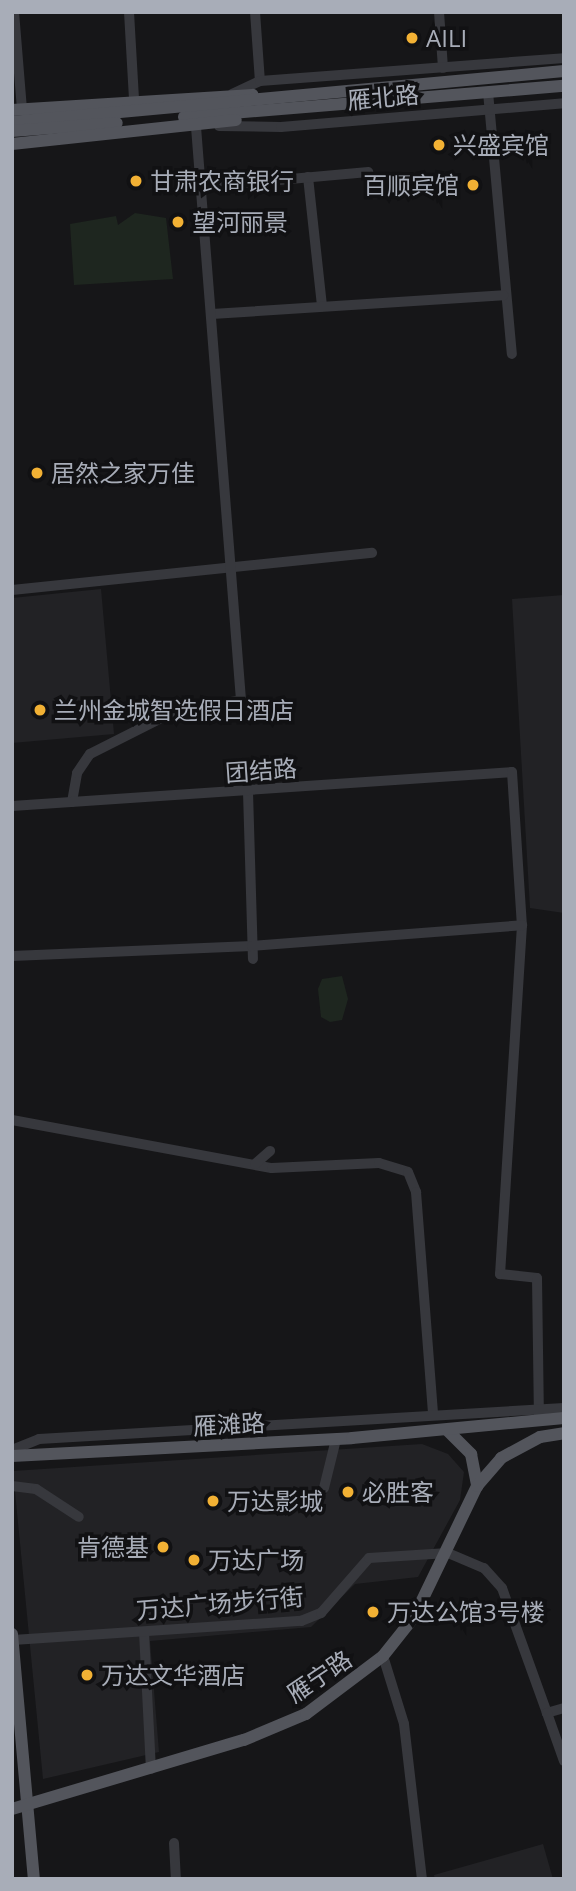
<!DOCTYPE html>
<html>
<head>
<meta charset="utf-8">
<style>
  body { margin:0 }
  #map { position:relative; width:576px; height:1891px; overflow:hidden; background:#161618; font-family:"Open Sans","Noto Sans SC",sans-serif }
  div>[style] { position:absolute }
  .built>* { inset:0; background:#222225 }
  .green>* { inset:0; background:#1e261f }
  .minor>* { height:10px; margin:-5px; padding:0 5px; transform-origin:5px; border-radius:5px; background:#37383d }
  .major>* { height:12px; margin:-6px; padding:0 6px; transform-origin:6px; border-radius:6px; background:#53555c }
  .dots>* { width:19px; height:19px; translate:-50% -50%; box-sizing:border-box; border:4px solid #111113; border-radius:50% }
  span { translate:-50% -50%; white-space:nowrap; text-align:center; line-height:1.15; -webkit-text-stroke:7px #111113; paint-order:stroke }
  .poi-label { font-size:24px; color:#a8adb8 }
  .left { translate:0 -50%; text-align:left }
  .right { translate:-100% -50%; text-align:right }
  .street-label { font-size:24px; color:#a8adb8 }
  .frame { position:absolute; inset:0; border:14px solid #a8adb8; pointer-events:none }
</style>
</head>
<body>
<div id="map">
  <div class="built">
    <i style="clip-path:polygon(101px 589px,114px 734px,12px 743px,12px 598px)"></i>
    <i style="clip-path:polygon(564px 595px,564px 913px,530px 908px,512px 599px)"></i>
    <i style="clip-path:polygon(422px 1444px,448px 1454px,464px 1472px,460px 1500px,418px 1577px,355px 1584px,311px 1627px,150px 1641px,159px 1752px,43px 1779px,13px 1471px)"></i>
    <i style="clip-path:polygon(543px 1844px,553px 1879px,435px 1879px,434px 1875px)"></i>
  </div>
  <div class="green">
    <i style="clip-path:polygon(135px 213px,166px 218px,173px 279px,74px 285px,70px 224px,116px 216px,118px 225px)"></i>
    <i style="clip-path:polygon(342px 976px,348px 999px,342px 1020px,330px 1022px,321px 1017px,318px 989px,322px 979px)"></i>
  </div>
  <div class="minor">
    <i style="left:14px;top:12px;width:97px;rotate:85.3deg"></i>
    <i style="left:129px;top:12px;width:87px;rotate:86.7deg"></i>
    <i style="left:255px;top:12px;width:69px;rotate:85.9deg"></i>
    <i style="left:439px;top:12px;width:56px;rotate:85.9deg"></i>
    <i style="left:488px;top:92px;width:263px;rotate:84.8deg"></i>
    <i style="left:232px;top:94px;width:31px;rotate:-25deg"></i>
    <i style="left:260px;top:81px;width:305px;rotate:-4.3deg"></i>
    <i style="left:219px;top:126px;width:62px;rotate:0.9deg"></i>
    <i style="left:281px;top:127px;width:284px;rotate:-4.8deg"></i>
    <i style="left:308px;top:177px;width:130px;rotate:83.8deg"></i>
    <i style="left:201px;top:187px;width:168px;rotate:-5.1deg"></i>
    <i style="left:212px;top:314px;width:292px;rotate:-3.7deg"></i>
    <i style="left:12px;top:590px;width:362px;rotate:-5.9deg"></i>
    <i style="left:248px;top:792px;width:167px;rotate:88.3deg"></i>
    <i style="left:72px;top:802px;width:29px;rotate:-80deg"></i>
    <i style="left:77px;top:773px;width:23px;rotate:-56deg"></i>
    <i style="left:90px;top:754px;width:91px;rotate:-26.8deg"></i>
    <i style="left:171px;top:713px;width:71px;rotate:-10.5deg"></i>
    <i style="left:241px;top:700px;width:575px;rotate:-94.49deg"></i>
    <i style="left:12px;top:806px;width:501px;rotate:-3.89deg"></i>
    <i style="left:512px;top:772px;width:153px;rotate:86.3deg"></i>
    <i style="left:522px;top:925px;width:350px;rotate:93.6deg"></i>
    <i style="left:500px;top:1274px;width:37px;rotate:6deg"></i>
    <i style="left:537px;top:1278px;width:141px;rotate:89.2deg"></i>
    <i style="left:12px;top:956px;width:240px;rotate:-2.4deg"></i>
    <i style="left:252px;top:946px;width:271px;rotate:-4.4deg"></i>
    <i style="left:12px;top:1120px;width:264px;rotate:10.5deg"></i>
    <i style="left:272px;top:1168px;width:107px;rotate:-2.7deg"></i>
    <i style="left:379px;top:1163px;width:30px;rotate:17deg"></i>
    <i style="left:408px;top:1172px;width:22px;rotate:68deg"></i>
    <i style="left:416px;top:1192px;width:223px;rotate:85.6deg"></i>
    <i style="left:255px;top:1164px;width:20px;rotate:-41deg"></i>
    <i style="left:12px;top:1450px;width:29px;rotate:-22deg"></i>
    <i style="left:39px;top:1439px;width:526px;rotate:-3.38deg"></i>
    <i style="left:12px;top:1486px;width:24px;rotate:7deg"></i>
    <i style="left:36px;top:1489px;width:51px;rotate:33.1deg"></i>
    <i style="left:324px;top:1488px;width:50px;rotate:-76.2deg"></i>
    <i style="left:144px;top:1632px;width:137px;rotate:87.1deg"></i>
    <i style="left:13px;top:1640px;width:289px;rotate:-3.8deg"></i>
    <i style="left:301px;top:1621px;width:22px;rotate:-22deg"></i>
    <i style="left:321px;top:1613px;width:73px;rotate:-48.9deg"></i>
    <i style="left:369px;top:1558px;width:79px;rotate:-3.6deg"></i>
    <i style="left:448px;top:1553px;width:39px;rotate:23deg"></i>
    <i style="left:484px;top:1568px;width:27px;rotate:48deg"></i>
    <i style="left:502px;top:1588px;width:133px;rotate:70.2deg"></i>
    <i style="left:383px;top:1656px;width:71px;rotate:72.8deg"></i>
    <i style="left:404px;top:1724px;width:156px;rotate:83.4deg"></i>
    <i style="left:564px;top:1708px;width:18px;rotate:164deg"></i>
    <i style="left:547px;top:1713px;width:51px;rotate:70.5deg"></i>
    <i style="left:174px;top:1843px;width:36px;rotate:87deg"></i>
  </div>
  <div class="major">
    <i style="left:12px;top:110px;width:241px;rotate:-3.6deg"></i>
    <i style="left:184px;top:117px;width:381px;rotate:-4.7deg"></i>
    <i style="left:12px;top:122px;width:554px;rotate:-5.28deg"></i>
    <i style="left:12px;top:131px;width:105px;rotate:-4.4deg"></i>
    <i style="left:12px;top:144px;width:225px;rotate:-6.1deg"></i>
    <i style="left:448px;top:1431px;width:33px;rotate:45deg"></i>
    <i style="left:471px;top:1454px;width:33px;rotate:79deg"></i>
    <i style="left:12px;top:1456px;width:340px;rotate:-3deg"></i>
    <i style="left:352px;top:1438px;width:213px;rotate:-5.4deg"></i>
    <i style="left:12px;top:1634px;width:246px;rotate:84.9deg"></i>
    <i style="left:12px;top:1809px;width:242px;rotate:-16.6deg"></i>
    <i style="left:244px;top:1740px;width:67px;rotate:-22.8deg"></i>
    <i style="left:306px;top:1714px;width:96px;rotate:-37deg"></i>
    <i style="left:383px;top:1656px;width:50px;rotate:-51.5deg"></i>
    <i style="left:414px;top:1617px;width:145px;rotate:-64.3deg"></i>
    <i style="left:477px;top:1486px;width:37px;rotate:-49deg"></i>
    <i style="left:501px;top:1458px;width:44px;rotate:-28.3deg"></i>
    <i style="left:540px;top:1437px;width:24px;rotate:-9deg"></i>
  </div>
  <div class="dots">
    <i style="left:412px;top:38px;background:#f2b134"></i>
    <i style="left:439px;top:145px;background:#f2b134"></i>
    <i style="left:136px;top:181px;background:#f2b134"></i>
    <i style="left:473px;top:185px;background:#f2b134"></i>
    <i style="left:178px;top:222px;background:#f2b134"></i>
    <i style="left:37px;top:473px;background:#f2b134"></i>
    <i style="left:40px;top:710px;background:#f2b134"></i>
    <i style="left:348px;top:1492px;background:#f2b134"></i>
    <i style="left:213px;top:1501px;background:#f2b134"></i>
    <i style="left:163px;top:1547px;background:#f2b134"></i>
    <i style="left:194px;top:1560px;background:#f2b134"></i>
    <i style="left:373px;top:1612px;background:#f2b134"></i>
    <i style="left:87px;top:1675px;background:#f2b134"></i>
  </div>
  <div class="poi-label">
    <span class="left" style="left:426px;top:38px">AILI</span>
    <span class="left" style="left:453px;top:145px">兴盛宾馆</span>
    <span class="left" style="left:150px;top:181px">甘肃农商银行</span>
    <span class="right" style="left:459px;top:185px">百顺宾馆</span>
    <span class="left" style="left:192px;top:222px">望河丽景</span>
    <span class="left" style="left:51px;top:473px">居然之家万佳</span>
    <span class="left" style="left:54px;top:710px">兰州金城智选假日酒店</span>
    <span class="left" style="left:362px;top:1492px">必胜客</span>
    <span class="left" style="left:227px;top:1501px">万达影城</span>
    <span class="right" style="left:149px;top:1547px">肯德基</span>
    <span class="left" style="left:208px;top:1560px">万达广场</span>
    <span class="left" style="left:387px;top:1612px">万达公馆3号楼</span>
    <span class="left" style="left:101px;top:1675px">万达文华酒店</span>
  </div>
  <div class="street-label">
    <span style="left:383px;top:97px;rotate:-5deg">雁北路</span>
    <span style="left:261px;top:770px;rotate:-4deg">团结路</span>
    <span style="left:229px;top:1424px;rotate:-3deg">雁滩路</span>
    <span style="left:220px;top:1603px;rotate:-5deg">万达广场步行街</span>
    <span style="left:319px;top:1676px;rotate:-34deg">雁宁路</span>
  </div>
  <div class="frame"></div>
</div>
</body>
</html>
